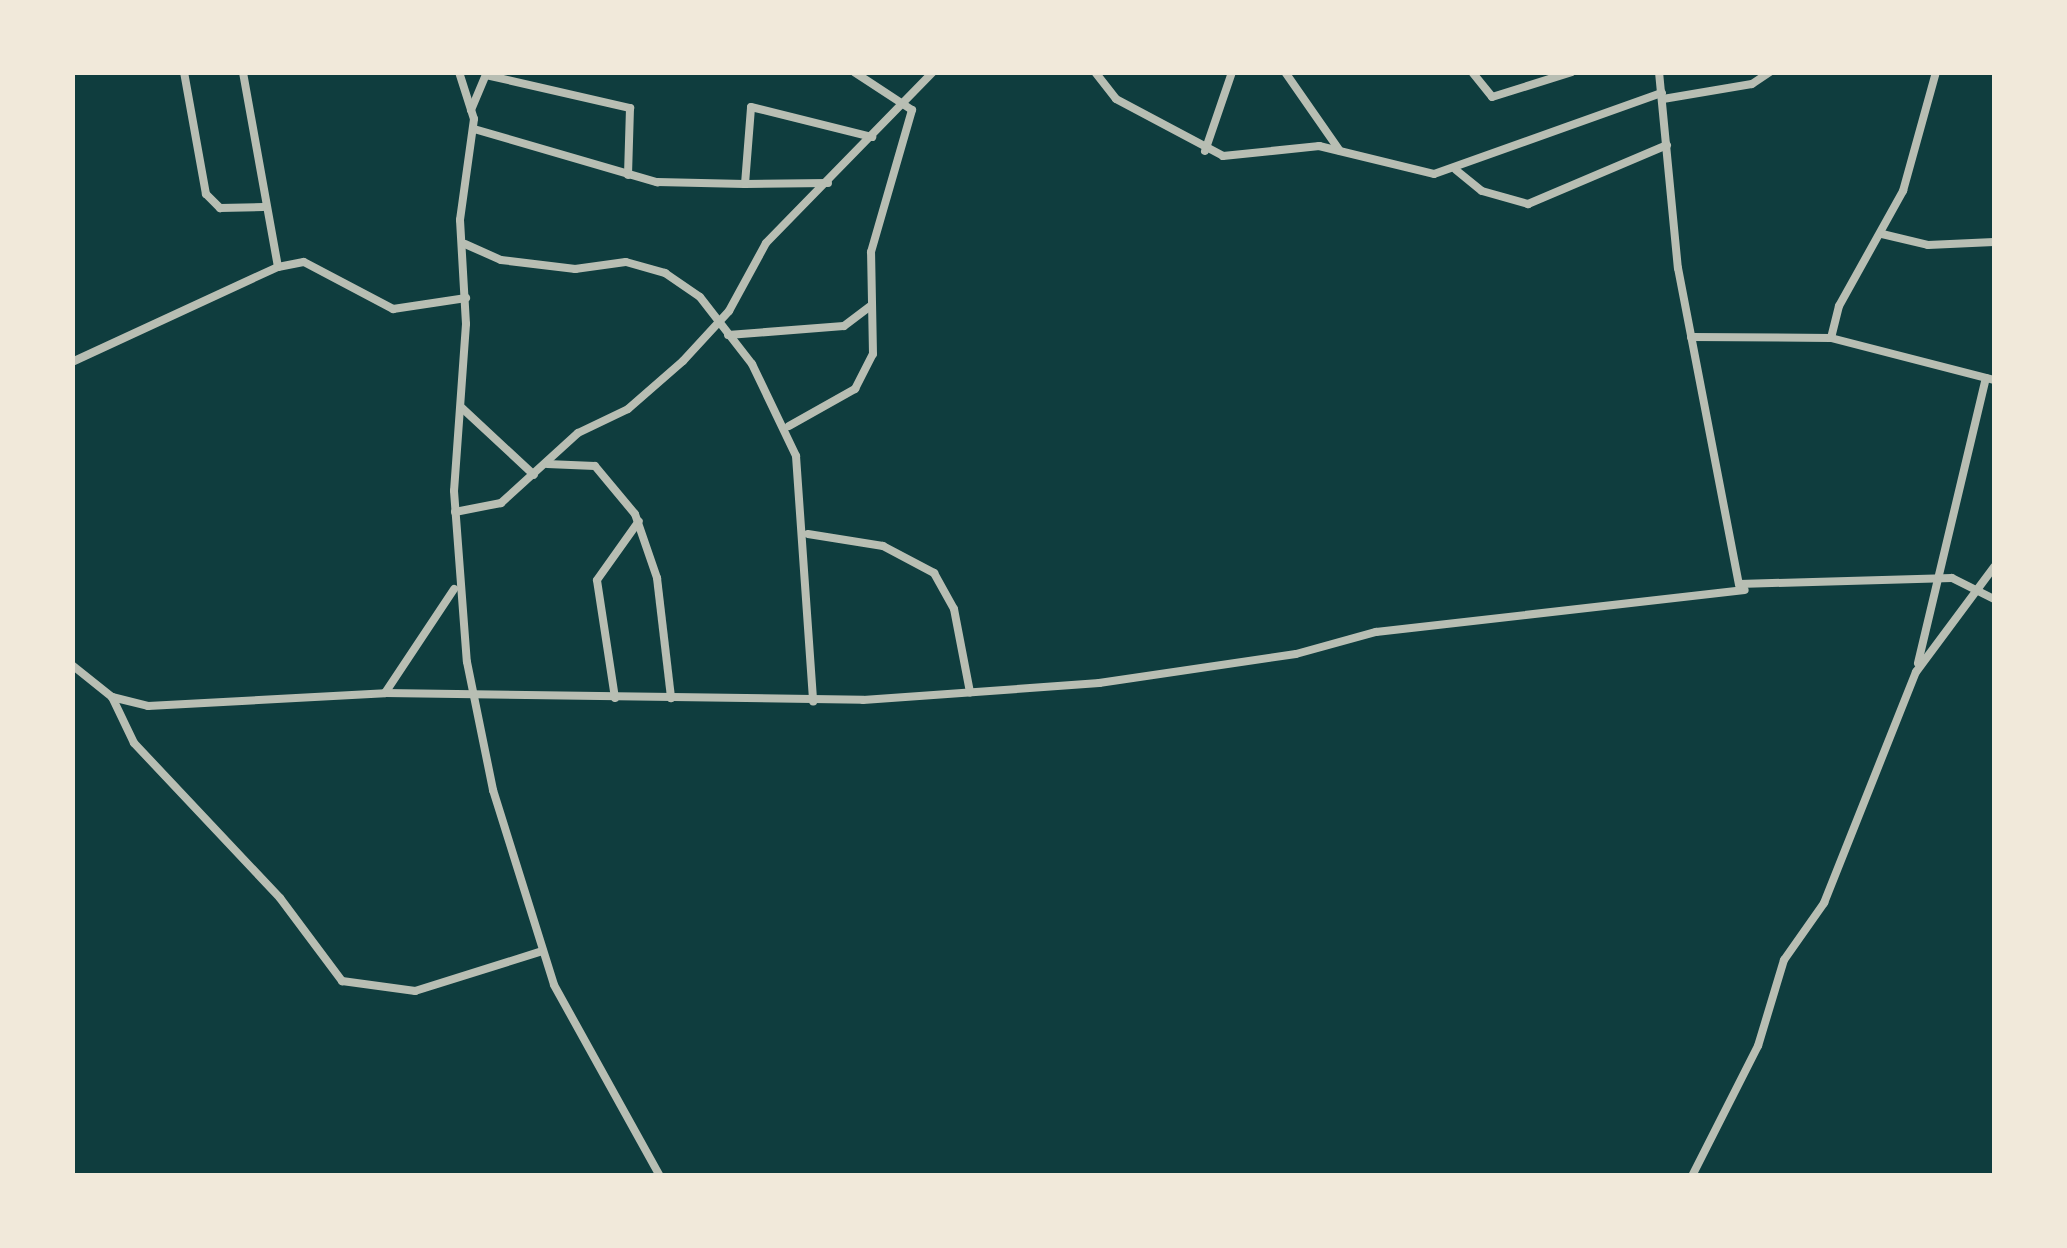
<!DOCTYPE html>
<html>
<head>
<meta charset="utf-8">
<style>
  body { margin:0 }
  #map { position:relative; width:2067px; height:1248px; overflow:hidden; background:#0f3d3e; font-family:"Fira Sans Condensed",sans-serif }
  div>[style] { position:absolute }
  .minor>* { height:8px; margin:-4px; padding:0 4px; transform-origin:4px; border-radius:4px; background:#b8beb3 }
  span { translate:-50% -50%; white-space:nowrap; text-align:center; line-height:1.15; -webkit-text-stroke:8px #f1e9da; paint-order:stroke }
  .frame { position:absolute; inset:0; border:75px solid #f1e9da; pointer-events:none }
</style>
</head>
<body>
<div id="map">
  <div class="minor">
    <i style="left:184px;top:72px;width:124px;rotate:79.8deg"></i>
    <i style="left:206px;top:194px;width:20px;rotate:45deg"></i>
    <i style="left:220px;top:208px;width:43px;rotate:-1.3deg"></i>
    <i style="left:459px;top:72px;width:49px;rotate:72.3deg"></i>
    <i style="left:474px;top:119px;width:102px;rotate:97.9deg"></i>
    <i style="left:460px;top:220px;width:104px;rotate:86.7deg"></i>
    <i style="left:466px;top:324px;width:167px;rotate:94.1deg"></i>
    <i style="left:454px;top:491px;width:171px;rotate:85.7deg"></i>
    <i style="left:467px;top:662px;width:131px;rotate:78.5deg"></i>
    <i style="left:493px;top:790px;width:204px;rotate:72.6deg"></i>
    <i style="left:554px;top:985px;width:218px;rotate:61deg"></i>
    <i style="left:1095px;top:72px;width:34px;rotate:52deg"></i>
    <i style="left:1116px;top:99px;width:121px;rotate:28deg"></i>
    <i style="left:1223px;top:156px;width:97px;rotate:-5.9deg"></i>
    <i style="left:1319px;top:146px;width:118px;rotate:13.7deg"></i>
    <i style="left:1434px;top:174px;width:242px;rotate:-19.6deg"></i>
    <i style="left:1285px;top:72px;width:96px;rotate:55.2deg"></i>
    <i style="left:1472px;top:72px;width:32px;rotate:51deg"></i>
    <i style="left:1492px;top:97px;width:84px;rotate:-17.4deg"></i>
    <i style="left:1659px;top:72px;width:197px;rotate:84.5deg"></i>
    <i style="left:1678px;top:268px;width:322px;rotate:79.1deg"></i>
    <i style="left:1739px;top:584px;width:213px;rotate:-1.6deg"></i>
    <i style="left:1952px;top:578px;width:47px;rotate:26.6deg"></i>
    <i style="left:486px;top:75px;width:148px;rotate:12.9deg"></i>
    <i style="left:630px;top:108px;width:67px;rotate:91.7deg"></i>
    <i style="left:1663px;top:99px;width:90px;rotate:-9.6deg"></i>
    <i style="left:1752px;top:84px;width:22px;rotate:-34deg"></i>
    <i style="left:471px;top:110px;width:41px;rotate:-67.2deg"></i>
    <i style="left:474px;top:129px;width:191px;rotate:16.2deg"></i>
    <i style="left:657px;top:182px;width:88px;rotate:1.3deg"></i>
    <i style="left:1205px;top:151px;width:83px;rotate:-71.1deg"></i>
    <i style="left:1456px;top:170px;width:33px;rotate:39deg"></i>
    <i style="left:1482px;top:191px;width:48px;rotate:15.8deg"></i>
    <i style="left:1528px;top:204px;width:151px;rotate:-23deg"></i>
    <i style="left:828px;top:183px;width:83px;rotate:179.3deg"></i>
    <i style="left:745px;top:184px;width:77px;rotate:-85.5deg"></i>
    <i style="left:751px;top:107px;width:125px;rotate:13.9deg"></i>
    <i style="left:1882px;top:234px;width:47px;rotate:13.4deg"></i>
    <i style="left:1928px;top:245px;width:66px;rotate:-2.6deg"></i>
    <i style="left:465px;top:244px;width:39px;rotate:24deg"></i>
    <i style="left:501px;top:260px;width:75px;rotate:6.9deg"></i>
    <i style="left:575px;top:269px;width:51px;rotate:-7.8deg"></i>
    <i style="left:626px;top:262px;width:41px;rotate:15.8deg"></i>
    <i style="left:665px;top:273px;width:42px;rotate:34.4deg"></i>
    <i style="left:700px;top:297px;width:85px;rotate:52.2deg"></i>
    <i style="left:752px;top:364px;width:102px;rotate:64.4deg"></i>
    <i style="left:796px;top:456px;width:246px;rotate:86deg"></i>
    <i style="left:278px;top:267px;width:26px;rotate:-11deg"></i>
    <i style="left:304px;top:262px;width:101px;rotate:27.8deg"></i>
    <i style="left:393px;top:309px;width:74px;rotate:-8.6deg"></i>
    <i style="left:728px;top:335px;width:116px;rotate:-4.4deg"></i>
    <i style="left:844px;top:326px;width:34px;rotate:-37deg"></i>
    <i style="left:1691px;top:337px;width:140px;rotate:0.4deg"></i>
    <i style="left:1831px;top:338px;width:168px;rotate:14.4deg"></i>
    <i style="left:1831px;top:338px;width:33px;rotate:-76deg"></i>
    <i style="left:1839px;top:306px;width:132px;rotate:-60.9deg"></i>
    <i style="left:1903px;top:191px;width:123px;rotate:-74.5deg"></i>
    <i style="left:72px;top:362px;width:227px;rotate:-24.8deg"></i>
    <i style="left:278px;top:267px;width:198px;rotate:-100.2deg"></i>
    <i style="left:462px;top:408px;width:98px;rotate:42.9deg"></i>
    <i style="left:789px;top:426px;width:76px;rotate:-29.3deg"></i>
    <i style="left:855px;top:389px;width:39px;rotate:-63deg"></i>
    <i style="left:873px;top:354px;width:102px;rotate:-91.1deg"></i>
    <i style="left:871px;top:252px;width:148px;rotate:-73.9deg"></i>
    <i style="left:912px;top:110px;width:69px;rotate:-146.8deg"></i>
    <i style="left:547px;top:464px;width:48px;rotate:2.4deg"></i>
    <i style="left:595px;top:466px;width:62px;rotate:50.2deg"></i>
    <i style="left:635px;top:514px;width:68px;rotate:71deg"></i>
    <i style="left:657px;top:578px;width:121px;rotate:83.3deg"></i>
    <i style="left:455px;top:512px;width:47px;rotate:-11.1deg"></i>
    <i style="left:501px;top:503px;width:104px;rotate:-42.3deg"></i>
    <i style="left:578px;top:433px;width:55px;rotate:-25.6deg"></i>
    <i style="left:628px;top:409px;width:73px;rotate:-41.1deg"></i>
    <i style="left:683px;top:361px;width:68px;rotate:-47.4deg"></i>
    <i style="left:729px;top:311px;width:77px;rotate:-61.4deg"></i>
    <i style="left:766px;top:243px;width:239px;rotate:-45.7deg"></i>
    <i style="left:808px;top:534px;width:76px;rotate:9.1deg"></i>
    <i style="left:883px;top:546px;width:58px;rotate:27.9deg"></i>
    <i style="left:934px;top:573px;width:41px;rotate:60.9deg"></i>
    <i style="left:954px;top:609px;width:85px;rotate:79.1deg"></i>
    <i style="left:1918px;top:663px;width:293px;rotate:-76.6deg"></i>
    <i style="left:72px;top:665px;width:51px;rotate:38.7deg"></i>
    <i style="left:112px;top:697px;width:37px;rotate:14deg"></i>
    <i style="left:148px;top:706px;width:237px;rotate:-3.1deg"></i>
    <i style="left:385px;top:693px;width:478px;rotate:0.8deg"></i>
    <i style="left:863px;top:700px;width:237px;rotate:-4.1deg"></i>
    <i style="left:1099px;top:683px;width:199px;rotate:-8.4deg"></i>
    <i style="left:1296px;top:654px;width:83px;rotate:-15.4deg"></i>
    <i style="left:1376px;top:632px;width:371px;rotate:-6.5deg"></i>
    <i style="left:385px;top:693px;width:125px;rotate:-56.4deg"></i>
    <i style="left:112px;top:697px;width:51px;rotate:64.4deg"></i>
    <i style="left:134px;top:743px;width:213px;rotate:46.7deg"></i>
    <i style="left:280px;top:898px;width:104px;rotate:53.2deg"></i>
    <i style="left:342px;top:981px;width:74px;rotate:7.8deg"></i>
    <i style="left:415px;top:991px;width:134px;rotate:-17.4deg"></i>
    <i style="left:615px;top:698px;width:119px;rotate:-98.7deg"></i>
    <i style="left:597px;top:580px;width:72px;rotate:-54.6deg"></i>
    <i style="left:1692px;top:1176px;width:146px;rotate:-63.1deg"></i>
    <i style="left:1758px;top:1046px;width:90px;rotate:-73.2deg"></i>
    <i style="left:1784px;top:960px;width:70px;rotate:-54.9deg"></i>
    <i style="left:1824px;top:903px;width:249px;rotate:-68.3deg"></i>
    <i style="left:1916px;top:672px;width:131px;rotate:-53.4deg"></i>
  </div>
  <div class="frame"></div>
</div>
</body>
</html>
